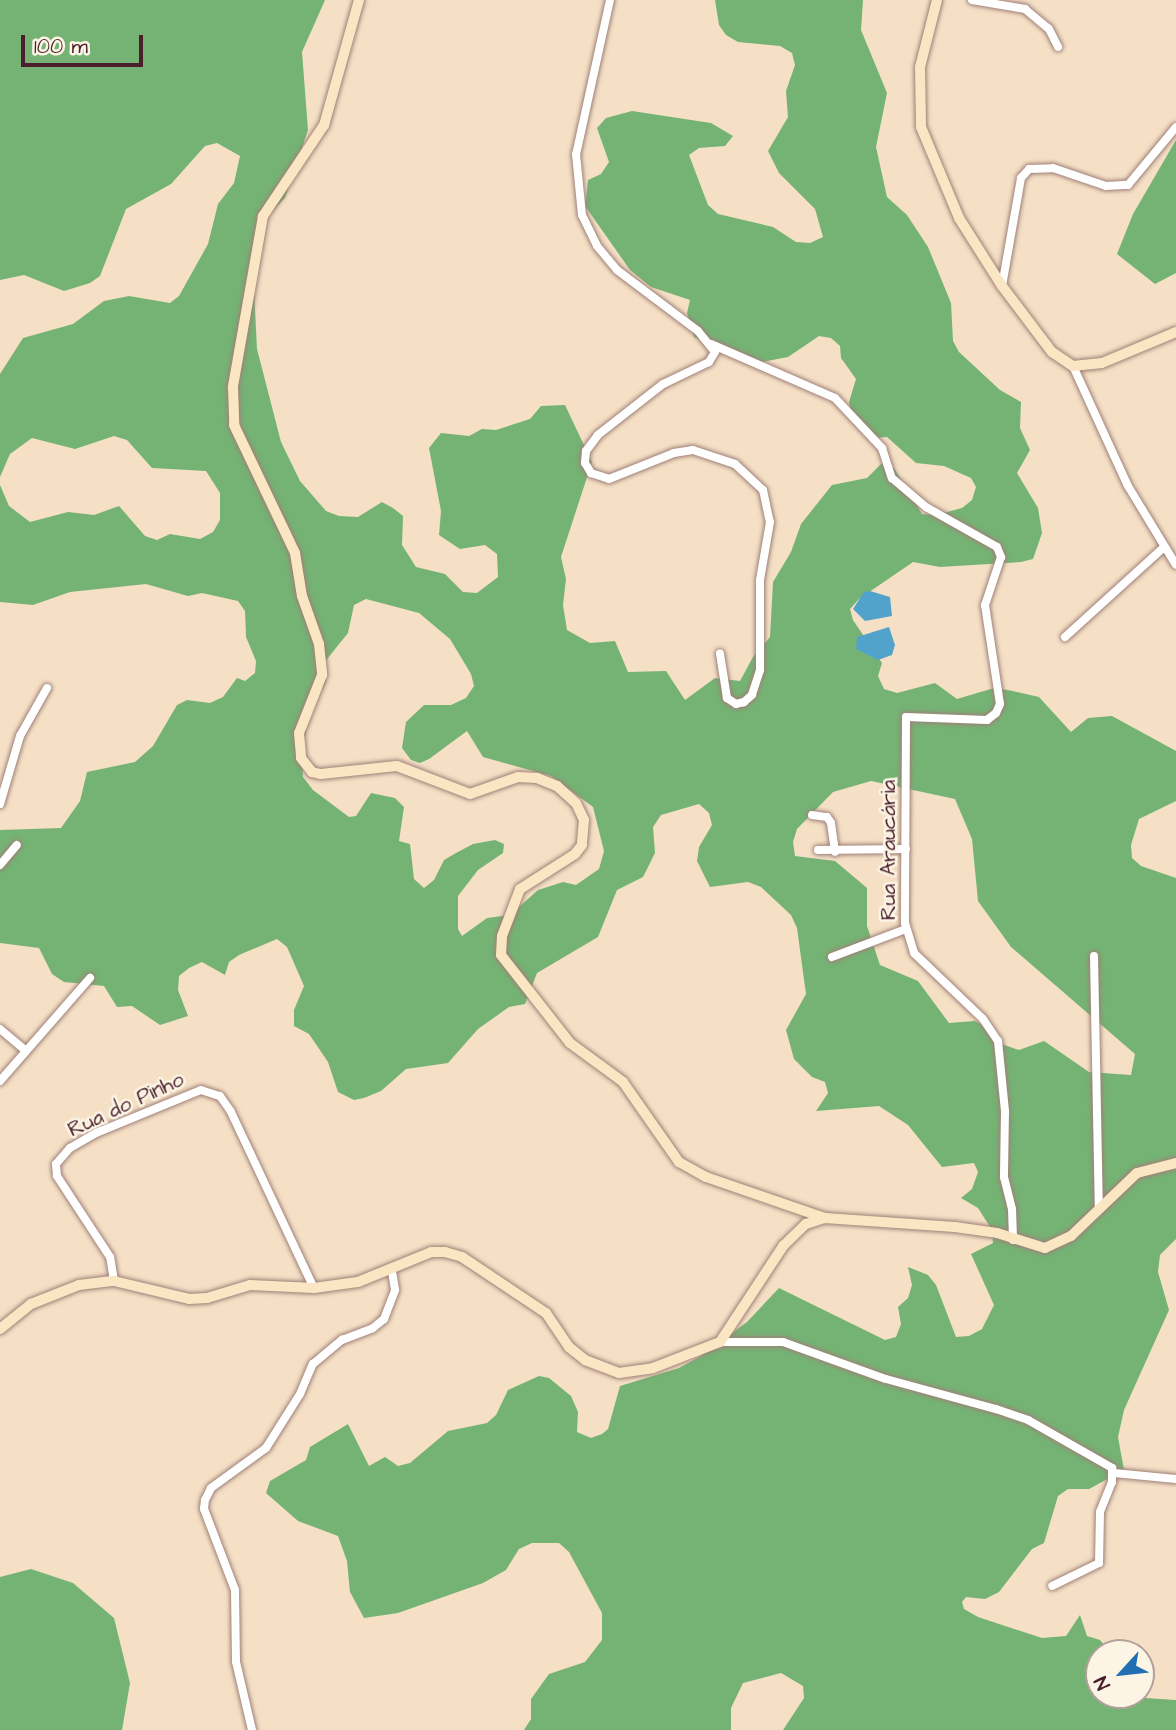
<!DOCTYPE html>
<html>
<head>
<meta charset="utf-8">
<style>
  body { margin:0 }
  #map { position:relative; width:1176px; height:1730px; overflow:hidden; background:#f5e0c6; font-family:"Architects Daughter",sans-serif }
  div>[style] { position:absolute }
  .forest>* { inset:0; background:#74b374 }
  .water>* { inset:0; background:#52a3cc }
  .roads { filter:drop-shadow(0 0 2px #a08078) drop-shadow(0 0 2px #a08078) }
  .street>* { height:8px; margin:-4px; padding:0 4px; transform-origin:4px; border-radius:4px; background:#fff }
  .secondary>* { height:10px; margin:-5px; padding:0 5px; transform-origin:5px; border-radius:5px; background:#fbe6c4 }
  span { translate:-50% -50%; white-space:nowrap; text-align:center; line-height:1.15; -webkit-text-stroke:5px #fcf5e5; paint-order:stroke }
  .street-label { font-size:21px; color:#4a1f2b }
  .north { position:absolute; left:1085px; top:1639px; width:70px; height:70px; box-sizing:border-box; background:#fcf5e5; border:2px solid #b59f9b; border-radius:50%; rotate:243deg; font-size:19px; font-weight:700; line-height:28px; text-align:center; color:#4a1f2b }
  .north::after { content:''; display:block; margin:auto; width:24px; height:32px; background:#1f6fb2; clip-path:polygon(50% 0,100% 100%,50% 72%,0 100%) }
  .scale { position:absolute; left:21px; top:35px; width:122px; height:32px; box-sizing:border-box; border:4px solid #4a1f2b; border-top:0; padding-left:9px; font-size:21px; line-height:24px; white-space:nowrap; color:#4a1f2b; -webkit-text-stroke:5px #fcf5e5; paint-order:stroke }
</style>
</head>
<body>
<div id="map">
  <div class="forest">
    <i style="clip-path:polygon(evenodd,0 0,325px 0,302px 52px,308px 130px,285px 198px,267px 217px,253px 270px,257px 349px,281px 442px,300px 481px,326px 511px,339px 516px,358px 517px,382px 502px,393px 508px,403px 516px,402px 545px,416px 567px,445px 574px,463px 592px,477px 593px,498px 577px,497px 554px,485px 545px,460px 549px,439px 535px,441px 511px,429px 448px,441px 433px,469px 436px,482px 429px,496px 430px,530px 419px,541px 406px,565px 405px,592px 462px,561px 557px,566px 579px,563px 605px,567px 630px,590px 643px,615px 641px,628px 672px,666px 671px,685px 700px,715px 678px,740px 681px,753px 657px,770px 637px,773px 582px,791px 552px,801px 524px,832px 485px,867px 478px,881px 464px,894px 468px,922px 514px,936px 515px,962px 508px,972px 500px,976px 487px,971px 478px,944px 466px,916px 463px,887px 437px,873px 438px,854px 425px,849px 402px,856px 379px,841px 358px,840px 346px,831px 338px,819px 336px,788px 357px,751px 364px,694px 337px,687px 313px,690px 300px,651px 287px,630px 270px,585px 206px,588px 180px,601px 174px,609px 162px,597px 128px,606px 118px,632px 111px,711px 123px,733px 136px,725px 146px,699px 148px,689px 155px,708px 205px,718px 214px,773px 227px,796px 242px,810px 243px,823px 237px,815px 209px,779px 173px,768px 151px,788px 117px,786px 91px,795px 65px,792px 53px,780px 46px,738px 42px,726px 35px,719px 25px,715px 0,863px 0,861px 30px,887px 93px,876px 147px,887px 197px,907px 215px,928px 247px,951px 303px,953px 341px,959px 352px,1000px 390px,1021px 402px,1020px 428px,1030px 450px,1017px 473px,1038px 508px,1042px 533px,1033px 559px,1021px 562px,940px 567px,913px 562px,859px 599px,850px 609px,853px 620px,882px 663px,878px 676px,884px 689px,897px 693px,935px 683px,957px 699px,994px 688px,1008px 690px,1039px 697px,1071px 732px,1088px 718px,1112px 716px,1176px 751px,1176px 801px,1139px 819px,1131px 845px,1132px 858px,1141px 866px,1176px 878px,1176px 1239px,1160px 1255px,1158px 1272px,1169px 1310px,1124px 1410px,1118px 1437px,1124px 1470px,1089px 1489px,1068px 1489px,1058px 1496px,1044px 1543px,1032px 1549px,999px 1592px,985px 1599px,966px 1597px,962px 1602px,964px 1609px,978px 1617px,1042px 1638px,1066px 1636px,1080px 1615px,1087px 1636px,1100px 1640px,1111px 1653px,1099px 1653px,1099px 1695px,1176px 1700px,1176px 1730px,783px 1730px,804px 1698px,803px 1686px,781px 1673px,743px 1683px,731px 1708px,731px 1730px,524px 1730px,531px 1719px,531px 1699px,549px 1674px,585px 1662px,602px 1640px,602px 1613px,569px 1552px,559px 1543px,532px 1543px,519px 1549px,506px 1570px,483px 1583px,398px 1613px,364px 1618px,350px 1592px,347px 1561px,338px 1536px,298px 1521px,266px 1493px,270px 1481px,306px 1460px,310px 1447px,348px 1424px,369px 1466px,385px 1457px,398px 1466px,410px 1463px,448px 1431px,487px 1423px,496px 1415px,508px 1390px,539px 1376px,549px 1378px,571px 1396px,578px 1412px,577px 1432px,591px 1438px,602px 1434px,608px 1429px,620px 1386px,679px 1368px,701px 1356px,747px 1322px,779px 1288px,885px 1340px,896px 1337px,901px 1324px,898px 1307px,908px 1298px,912px 1285px,908px 1267px,928px 1275px,936px 1285px,956px 1337px,969px 1336px,982px 1329px,994px 1305px,971px 1254px,993px 1243px,992px 1230px,978px 1208px,961px 1198px,972px 1189px,978px 1172px,974px 1163px,942px 1167px,908px 1125px,879px 1106px,816px 1111px,828px 1093px,825px 1082px,812px 1077px,794px 1059px,786px 1030px,806px 994px,797px 928px,791px 915px,761px 887px,748px 882px,710px 887px,697px 861px,699px 847px,712px 825px,709px 813px,699px 804px,661px 815px,653px 827px,655px 853px,643px 877px,617px 890px,598px 937px,537px 973px,525px 1004px,509px 1007px,478px 1029px,448px 1063px,406px 1069px,381px 1091px,364px 1098px,354px 1100px,338px 1092px,328px 1062px,309px 1034px,294px 1026px,294px 1010px,304px 986px,287px 947px,277px 939px,239px 955px,229px 962px,225px 975px,202px 962px,189px 968px,179px 976px,178px 990px,188px 1016px,160px 1025px,132px 1006px,117px 1007px,104px 986px,64px 982px,52px 974px,39px 948px,0 943px,0 830px,61px 828px,80px 801px,87px 772px,135px 762px,153px 746px,177px 705px,187px 700px,210px 703px,223px 697px,237px 678px,245px 681px,255px 673px,256px 661px,246px 637px,245px 611px,238px 601px,202px 593px,188px 596px,146px 584px,70px 592px,33px 605px,0 602px,0 485px,9px 506px,30px 522px,68px 512px,94px 515px,119px 506px,145px 536px,157px 540px,170px 534px,200px 539px,213px 532px,220px 520px,220px 493px,206px 471px,152px 468px,127px 440px,114px 436px,75px 449px,32px 438px,10px 454px,0 477px,0 374px,23px 338px,73px 324px,104px 301px,129px 296px,170px 303px,179px 296px,208px 244px,218px 204px,234px 183px,240px 156px,217px 143px,205px 146px,171px 184px,126px 209px,100px 276px,90px 283px,64px 291px,24px 275px,0 280px,0 0,366px 599px,419px 613px,450px 639px,471px 674px,474px 686px,466px 698px,451px 705px,424px 705px,406px 722px,402px 748px,411px 760px,420px 763px,429px 759px,467px 731px,483px 757px,551px 776px,593px 807px,604px 851px,599px 869px,576px 885px,563px 882px,538px 890px,510px 915px,487px 918px,462px 936px,458px 929px,458px 896px,478px 870px,503px 853px,504px 844px,495px 840px,473px 844px,456px 853px,444px 860px,434px 880px,424px 888px,414px 879px,410px 844px,399px 841px,404px 807px,395px 798px,371px 793px,356px 816px,349px 817px,313px 790px,303px 777px,302px 754px,309px 715px,326px 682px,323px 664px,348px 633px,354px 605px,366px 599px,0 0,871px 781px,955px 799px,972px 839px,978px 901px,1011px 947px,1135px 1054px,1131px 1075px,1089px 1072px,1044px 1041px,1019px 1050px,993px 1041px,987px 1028px,975px 1021px,949px 1023px,918px 981px,880px 965px,867px 926px,867px 888px,835px 861px,795px 856px,793px 842px,797px 829px,833px 792px,871px 781px)"></i>
    <i style="clip-path:polygon(1176px 140px,1176px 273px,1155px 284px,1117px 254px,1133px 214px)"></i>
    <i style="clip-path:polygon(31px 1569px,73px 1583px,114px 1618px,130px 1683px,122px 1730px,0 1730px,0 1577px)"></i>
  </div>
  <div class="water">
    <i style="clip-path:polygon(870px 591px,890px 597px,892px 616px,865px 621px,853px 609px,864px 592px)"></i>
    <i style="clip-path:polygon(889px 627px,895px 645px,892px 655px,878px 660px,856px 649px,857px 637px)"></i>
  </div>
  <div class="roads">
    <div class="street">
      <i style="left:610px;top:0;width:158px;rotate:102.4deg"></i>
      <i style="left:576px;top:154px;width:61px;rotate:84.4deg"></i>
      <i style="left:582px;top:215px;width:34px;rotate:64deg"></i>
      <i style="left:597px;top:246px;width:31px;rotate:50deg"></i>
      <i style="left:617px;top:270px;width:101px;rotate:37deg"></i>
      <i style="left:698px;top:331px;width:27px;rotate:51deg"></i>
      <i style="left:715px;top:352px;width:12px;rotate:121deg"></i>
      <i style="left:709px;top:362px;width:51px;rotate:154.4deg"></i>
      <i style="left:663px;top:384px;width:83px;rotate:141.9deg"></i>
      <i style="left:598px;top:435px;width:20px;rotate:127deg"></i>
      <i style="left:586px;top:451px;width:12px;rotate:95deg"></i>
      <i style="left:585px;top:463px;width:12px;rotate:59deg"></i>
      <i style="left:591px;top:473px;width:19px;rotate:18deg"></i>
      <i style="left:609px;top:479px;width:70px;rotate:-21.8deg"></i>
      <i style="left:674px;top:453px;width:19px;rotate:-9deg"></i>
      <i style="left:693px;top:450px;width:44px;rotate:18.4deg"></i>
      <i style="left:735px;top:464px;width:38px;rotate:43deg"></i>
      <i style="left:763px;top:490px;width:33px;rotate:78deg"></i>
      <i style="left:770px;top:522px;width:59px;rotate:99.8deg"></i>
      <i style="left:760px;top:580px;width:90px;rotate:90deg"></i>
      <i style="left:760px;top:670px;width:26px;rotate:108deg"></i>
      <i style="left:752px;top:695px;width:11px;rotate:139deg"></i>
      <i style="left:744px;top:702px;width:8px;rotate:166deg"></i>
      <i style="left:736px;top:704px;width:11px;rotate:-146deg"></i>
      <i style="left:727px;top:698px;width:45px;rotate:-99deg"></i>
      <i style="left:972px;top:0;width:54px;rotate:9.6deg"></i>
      <i style="left:1025px;top:9px;width:31px;rotate:40deg"></i>
      <i style="left:1049px;top:29px;width:20px;rotate:63deg"></i>
      <i style="left:1002px;top:286px;width:110px;rotate:-80deg"></i>
      <i style="left:1021px;top:178px;width:12px;rotate:-48deg"></i>
      <i style="left:1029px;top:169px;width:24px;rotate:-2deg"></i>
      <i style="left:1053px;top:168px;width:56px;rotate:18.8deg"></i>
      <i style="left:1106px;top:186px;width:22px;rotate:-3deg"></i>
      <i style="left:1128px;top:185px;width:75px;rotate:-50.4deg"></i>
      <i style="left:711px;top:344px;width:135px;rotate:23.5deg"></i>
      <i style="left:835px;top:398px;width:69px;rotate:46.8deg"></i>
      <i style="left:882px;top:448px;width:32px;rotate:72deg"></i>
      <i style="left:892px;top:478px;width:45px;rotate:40.5deg"></i>
      <i style="left:926px;top:507px;width:81px;rotate:29.4deg"></i>
      <i style="left:997px;top:547px;width:11px;rotate:68deg"></i>
      <i style="left:1001px;top:557px;width:51px;rotate:108.4deg"></i>
      <i style="left:985px;top:605px;width:100px;rotate:81.4deg"></i>
      <i style="left:1000px;top:704px;width:10px;rotate:114deg"></i>
      <i style="left:996px;top:713px;width:11px;rotate:142deg"></i>
      <i style="left:987px;top:720px;width:81px;rotate:-177.9deg"></i>
      <i style="left:906px;top:717px;width:206px;rotate:90.3deg"></i>
      <i style="left:905px;top:923px;width:31px;rotate:73deg"></i>
      <i style="left:914px;top:953px;width:95px;rotate:43.7deg"></i>
      <i style="left:983px;top:1019px;width:27px;rotate:56deg"></i>
      <i style="left:998px;top:1041px;width:70px;rotate:84.3deg"></i>
      <i style="left:1005px;top:1111px;width:66px;rotate:90.9deg"></i>
      <i style="left:1004px;top:1177px;width:33px;rotate:76deg"></i>
      <i style="left:1012px;top:1209px;width:31px;rotate:88deg"></i>
      <i style="left:1073px;top:366px;width:132px;rotate:65.4deg"></i>
      <i style="left:1128px;top:486px;width:92px;rotate:58.7deg"></i>
      <i style="left:1065px;top:637px;width:132px;rotate:-42.2deg"></i>
      <i style="left:0;top:804px;width:71px;rotate:-73.6deg"></i>
      <i style="left:20px;top:736px;width:55px;rotate:-60.6deg"></i>
      <i style="left:812px;top:815px;width:15px;rotate:8deg"></i>
      <i style="left:827px;top:817px;width:7px;rotate:56deg"></i>
      <i style="left:831px;top:823px;width:29px;rotate:82deg"></i>
      <i style="left:818px;top:850px;width:88px;rotate:-0.7deg"></i>
      <i style="left:0;top:865px;width:26px;rotate:-50deg"></i>
      <i style="left:1094px;top:956px;width:253px;rotate:88.9deg"></i>
      <i style="left:832px;top:957px;width:79px;rotate:-20.7deg"></i>
      <i style="left:0;top:1029px;width:34px;rotate:40deg"></i>
      <i style="left:0;top:1081px;width:137px;rotate:-48.9deg"></i>
      <i style="left:114px;top:1281px;width:24px;rotate:-99deg"></i>
      <i style="left:110px;top:1257px;width:97px;rotate:-123.2deg"></i>
      <i style="left:57px;top:1176px;width:12px;rotate:-95deg"></i>
      <i style="left:56px;top:1164px;width:21px;rotate:-49deg"></i>
      <i style="left:70px;top:1148px;width:30px;rotate:-30deg"></i>
      <i style="left:96px;top:1133px;width:113px;rotate:-22.3deg"></i>
      <i style="left:201px;top:1090px;width:20px;rotate:18deg"></i>
      <i style="left:220px;top:1096px;width:19px;rotate:55deg"></i>
      <i style="left:231px;top:1112px;width:195px;rotate:64.8deg"></i>
      <i style="left:720px;top:1342px;width:63px"></i>
      <i style="left:783px;top:1342px;width:109px;rotate:19.8deg"></i>
      <i style="left:886px;top:1379px;width:114px;rotate:15.3deg"></i>
      <i style="left:996px;top:1409px;width:34px;rotate:19deg"></i>
      <i style="left:1028px;top:1420px;width:97px;rotate:29.7deg"></i>
      <i style="left:1112px;top:1468px;width:14px;rotate:90deg"></i>
      <i style="left:1112px;top:1482px;width:32px;rotate:112deg"></i>
      <i style="left:1100px;top:1512px;width:51px;rotate:91.1deg"></i>
      <i style="left:1099px;top:1563px;width:52px;rotate:153.9deg"></i>
      <i style="left:1114px;top:1473px;width:62px;rotate:5.5deg"></i>
      <i style="left:252px;top:1730px;width:70px;rotate:-103.2deg"></i>
      <i style="left:236px;top:1662px;width:72px;rotate:-90.8deg"></i>
      <i style="left:235px;top:1590px;width:87px;rotate:-110.9deg"></i>
      <i style="left:204px;top:1509px;width:9px;rotate:-84deg"></i>
      <i style="left:205px;top:1500px;width:13px;rotate:-63deg"></i>
      <i style="left:211px;top:1488px;width:68px;rotate:-36deg"></i>
      <i style="left:266px;top:1448px;width:64px;rotate:-57.8deg"></i>
      <i style="left:300px;top:1394px;width:33px;rotate:-67deg"></i>
      <i style="left:313px;top:1364px;width:38px;rotate:-40deg"></i>
      <i style="left:342px;top:1340px;width:33px;rotate:-21deg"></i>
      <i style="left:373px;top:1328px;width:14px;rotate:-39deg"></i>
      <i style="left:384px;top:1319px;width:31px;rotate:-69deg"></i>
      <i style="left:395px;top:1290px;width:18px;rotate:-99deg"></i>
    </div>
    <div class="secondary">
      <i style="left:359px;top:0;width:130px;rotate:105.6deg"></i>
      <i style="left:324px;top:125px;width:110px;rotate:123.8deg"></i>
      <i style="left:263px;top:216px;width:174px;rotate:100deg"></i>
      <i style="left:233px;top:387px;width:38px;rotate:88deg"></i>
      <i style="left:234px;top:425px;width:142px;rotate:64.5deg"></i>
      <i style="left:295px;top:553px;width:44px;rotate:80.8deg"></i>
      <i style="left:302px;top:596px;width:51px;rotate:70.5deg"></i>
      <i style="left:319px;top:644px;width:31px;rotate:84deg"></i>
      <i style="left:322px;top:675px;width:62px;rotate:111.6deg"></i>
      <i style="left:299px;top:733px;width:25px;rotate:85deg"></i>
      <i style="left:301px;top:758px;width:18px;rotate:52deg"></i>
      <i style="left:312px;top:772px;width:9px;rotate:13deg"></i>
      <i style="left:321px;top:774px;width:76px;rotate:-6deg"></i>
      <i style="left:397px;top:766px;width:78px;rotate:21deg"></i>
      <i style="left:470px;top:794px;width:51px;rotate:-19.5deg"></i>
      <i style="left:518px;top:777px;width:19px;rotate:3deg"></i>
      <i style="left:537px;top:778px;width:22px;rotate:22deg"></i>
      <i style="left:557px;top:786px;width:25px;rotate:42deg"></i>
      <i style="left:576px;top:803px;width:19px;rotate:65deg"></i>
      <i style="left:584px;top:820px;width:25px;rotate:95deg"></i>
      <i style="left:582px;top:845px;width:11px;rotate:128deg"></i>
      <i style="left:575px;top:854px;width:65px;rotate:147.5deg"></i>
      <i style="left:520px;top:889px;width:50px;rotate:111deg"></i>
      <i style="left:502px;top:936px;width:19px;rotate:93deg"></i>
      <i style="left:501px;top:955px;width:112px;rotate:51.9deg"></i>
      <i style="left:570px;top:1043px;width:66px;rotate:36.3deg"></i>
      <i style="left:623px;top:1082px;width:98px;rotate:55deg"></i>
      <i style="left:679px;top:1162px;width:31px;rotate:29deg"></i>
      <i style="left:706px;top:1177px;width:126px;rotate:19deg"></i>
      <i style="left:937px;top:0;width:69px;rotate:104.2deg"></i>
      <i style="left:920px;top:67px;width:60px;rotate:89deg"></i>
      <i style="left:921px;top:127px;width:99px;rotate:67.3deg"></i>
      <i style="left:959px;top:218px;width:80px;rotate:57.7deg"></i>
      <i style="left:1002px;top:286px;width:83px;rotate:52.9deg"></i>
      <i style="left:1052px;top:352px;width:25px;rotate:34deg"></i>
      <i style="left:1073px;top:366px;width:29px;rotate:-6deg"></i>
      <i style="left:1102px;top:363px;width:80px;rotate:-22.7deg"></i>
      <i style="left:0;top:1329px;width:40px;rotate:-39deg"></i>
      <i style="left:31px;top:1304px;width:52px;rotate:-21.6deg"></i>
      <i style="left:79px;top:1285px;width:35px;rotate:-7deg"></i>
      <i style="left:114px;top:1281px;width:77px;rotate:13.5deg"></i>
      <i style="left:189px;top:1299px;width:18px;rotate:-3deg"></i>
      <i style="left:207px;top:1298px;width:45px;rotate:-16.8deg"></i>
      <i style="left:250px;top:1285px;width:64px;rotate:2.7deg"></i>
      <i style="left:314px;top:1288px;width:44px;rotate:-7.8deg"></i>
      <i style="left:358px;top:1282px;width:79px;rotate:-22.3deg"></i>
      <i style="left:431px;top:1252px;width:14px"></i>
      <i style="left:445px;top:1252px;width:18px;rotate:16deg"></i>
      <i style="left:462px;top:1257px;width:101px;rotate:33.7deg"></i>
      <i style="left:546px;top:1313px;width:41px;rotate:55.9deg"></i>
      <i style="left:569px;top:1347px;width:21px;rotate:39deg"></i>
      <i style="left:585px;top:1360px;width:36px;rotate:21deg"></i>
      <i style="left:619px;top:1373px;width:34px;rotate:-8deg"></i>
      <i style="left:653px;top:1368px;width:72px;rotate:-21.2deg"></i>
      <i style="left:720px;top:1342px;width:115px;rotate:-56.7deg"></i>
      <i style="left:783px;top:1246px;width:32px;rotate:-44deg"></i>
      <i style="left:806px;top:1224px;width:20px;rotate:-18deg"></i>
      <i style="left:825px;top:1218px;width:130px;rotate:4deg"></i>
      <i style="left:955px;top:1227px;width:42px;rotate:8.1deg"></i>
      <i style="left:997px;top:1233px;width:50px;rotate:17.4deg"></i>
      <i style="left:1045px;top:1248px;width:29px;rotate:-25deg"></i>
      <i style="left:1071px;top:1236px;width:91px;rotate:-43.7deg"></i>
      <i style="left:1137px;top:1173px;width:40px;rotate:-14.4deg"></i>
    </div>
  </div>
  <div class="street-label">
    <span style="left:889px;top:850px;rotate:-90deg">Rua Araucária</span>
    <span style="left:126px;top:1105px;rotate:-25deg">Rua do Pinho</span>
  </div>
  <div class="north">N</div>
  <div class="scale">100 m</div>
</div>
</body>
</html>
